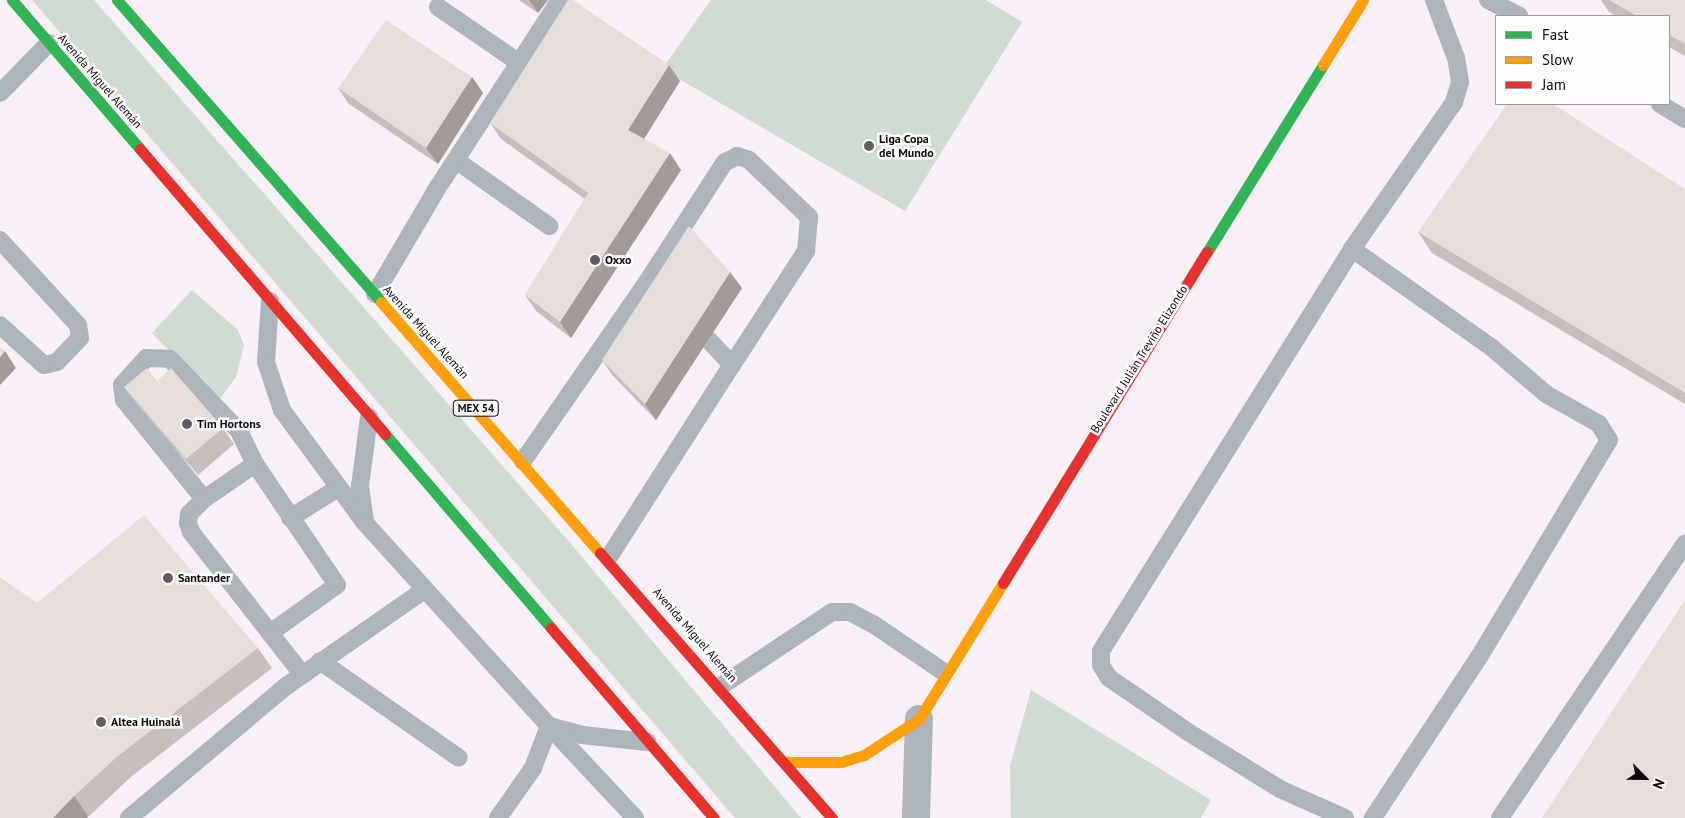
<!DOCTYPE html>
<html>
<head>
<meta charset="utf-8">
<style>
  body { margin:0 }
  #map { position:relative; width:1685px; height:818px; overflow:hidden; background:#f8eff7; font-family:"PT Sans",sans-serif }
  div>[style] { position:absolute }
  .green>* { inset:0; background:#d0dbd3 }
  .lane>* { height:18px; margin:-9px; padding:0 9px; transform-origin:9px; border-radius:9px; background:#adb4bc }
  .street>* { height:28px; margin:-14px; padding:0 14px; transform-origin:14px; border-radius:14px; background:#adb4bc }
  .fast>* { height:11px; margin:-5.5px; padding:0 5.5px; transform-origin:5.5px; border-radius:5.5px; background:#30b455 }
  .slow>* { height:11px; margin:-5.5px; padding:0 5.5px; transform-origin:5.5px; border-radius:5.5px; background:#ff9f0a }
  .jam>* { height:11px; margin:-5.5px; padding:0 5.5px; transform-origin:5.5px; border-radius:5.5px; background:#e5322d }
  .wall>* { inset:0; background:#c7bfbd }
  .shaded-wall>* { inset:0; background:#a29b9a }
  .building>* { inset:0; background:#e7dedc }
  .dots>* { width:14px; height:14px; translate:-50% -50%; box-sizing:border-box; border:2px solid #fefefe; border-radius:50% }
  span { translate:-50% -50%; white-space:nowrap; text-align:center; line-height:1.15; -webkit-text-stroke:5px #fefefe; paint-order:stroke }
  .shield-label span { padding:1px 4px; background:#fefefe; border:1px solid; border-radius:4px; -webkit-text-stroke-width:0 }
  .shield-label { font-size:11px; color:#110811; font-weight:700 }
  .street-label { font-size:12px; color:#110811 }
  .poi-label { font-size:12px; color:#110811; font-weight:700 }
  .left { translate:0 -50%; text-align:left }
  .legend { position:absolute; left:1495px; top:15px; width:175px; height:90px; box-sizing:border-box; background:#fefefe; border:1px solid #9f9c9f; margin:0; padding:6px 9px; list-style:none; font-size:15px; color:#110811 }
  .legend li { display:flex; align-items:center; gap:10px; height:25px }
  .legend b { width:25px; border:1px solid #9f9c9f }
  .north { position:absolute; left:1620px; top:753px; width:50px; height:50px; -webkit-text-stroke:4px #fefefe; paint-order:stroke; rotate:113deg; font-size:14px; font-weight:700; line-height:20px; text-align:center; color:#110811 }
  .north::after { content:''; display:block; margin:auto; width:18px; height:22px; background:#110811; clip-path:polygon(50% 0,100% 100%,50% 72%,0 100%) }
</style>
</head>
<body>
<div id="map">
  <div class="green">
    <i style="clip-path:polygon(32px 0,94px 0,566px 538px,801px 818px,735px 818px)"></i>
    <i style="clip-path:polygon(711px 0,986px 0,1022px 22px,905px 211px,662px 69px)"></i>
    <i style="clip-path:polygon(192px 290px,238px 330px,244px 345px,236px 377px,218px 401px,152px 333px)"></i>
    <i style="clip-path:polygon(1031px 690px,1211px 800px,1201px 818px,1011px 818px,1010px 766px)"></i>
  </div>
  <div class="lane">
    <i style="left:1488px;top:0;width:35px;rotate:27deg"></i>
    <i style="left:438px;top:7px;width:97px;rotate:34.5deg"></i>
    <i style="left:0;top:93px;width:70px;rotate:-45.6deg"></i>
    <i style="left:1660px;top:104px;width:29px;rotate:31deg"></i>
    <i style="left:457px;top:161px;width:113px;rotate:35.2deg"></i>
    <i style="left:0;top:240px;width:115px;rotate:47.5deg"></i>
    <i style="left:78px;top:325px;width:13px;rotate:81deg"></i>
    <i style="left:80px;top:338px;width:33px;rotate:134deg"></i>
    <i style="left:57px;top:362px;width:13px;rotate:167deg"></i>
    <i style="left:44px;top:365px;width:59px;rotate:-137.7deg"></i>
    <i style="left:1352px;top:249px;width:170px;rotate:35.2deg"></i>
    <i style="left:1491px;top:347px;width:72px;rotate:40.5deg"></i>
    <i style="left:1546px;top:394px;width:61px;rotate:29.5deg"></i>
    <i style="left:1599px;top:424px;width:19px;rotate:58deg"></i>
    <i style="left:1609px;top:440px;width:253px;rotate:120.9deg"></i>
    <i style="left:1479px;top:657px;width:193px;rotate:123.4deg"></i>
    <i style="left:651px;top:276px;width:135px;rotate:-57.1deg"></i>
    <i style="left:724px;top:163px;width:15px;rotate:-28deg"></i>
    <i style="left:737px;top:156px;width:13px;rotate:18deg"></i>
    <i style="left:749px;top:160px;width:83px;rotate:43.5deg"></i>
    <i style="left:809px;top:217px;width:34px;rotate:95deg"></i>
    <i style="left:806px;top:251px;width:136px;rotate:123deg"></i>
    <i style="left:375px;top:294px;width:124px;rotate:-59.5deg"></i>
    <i style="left:438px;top:187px;width:223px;rotate:-56.9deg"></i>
    <i style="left:270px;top:301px;width:61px;rotate:93.8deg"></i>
    <i style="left:266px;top:362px;width:51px;rotate:71.6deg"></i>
    <i style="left:282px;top:410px;width:140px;rotate:53.7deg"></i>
    <i style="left:369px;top:417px;width:70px;rotate:97.4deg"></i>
    <i style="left:360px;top:486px;width:37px;rotate:82deg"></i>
    <i style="left:365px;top:523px;width:274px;rotate:47.8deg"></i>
    <i style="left:549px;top:726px;width:34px;rotate:15deg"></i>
    <i style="left:582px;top:735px;width:66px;rotate:6.1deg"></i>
    <i style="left:523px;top:461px;width:225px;rotate:-55.3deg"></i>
    <i style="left:651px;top:276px;width:10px;rotate:45deg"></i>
    <i style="left:204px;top:499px;width:127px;rotate:-128.9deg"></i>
    <i style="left:124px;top:400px;width:15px;rotate:-98deg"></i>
    <i style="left:122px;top:385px;width:36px;rotate:-48deg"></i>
    <i style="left:146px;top:358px;width:24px;rotate:2deg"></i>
    <i style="left:170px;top:359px;width:100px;rotate:46.2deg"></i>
    <i style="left:239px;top:431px;width:37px;rotate:64deg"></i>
    <i style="left:290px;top:518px;width:57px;rotate:-32deg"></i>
    <i style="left:609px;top:557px;width:228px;rotate:-57.4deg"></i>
    <i style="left:732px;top:365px;width:34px;rotate:-133deg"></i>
    <i style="left:270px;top:633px;width:82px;rotate:-35.6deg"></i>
    <i style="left:337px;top:585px;width:146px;rotate:-124.1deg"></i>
    <i style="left:255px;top:464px;width:62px;rotate:145.5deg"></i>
    <i style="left:204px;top:499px;width:21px;rotate:135deg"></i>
    <i style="left:189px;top:514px;width:9px;rotate:96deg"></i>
    <i style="left:188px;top:523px;width:9px;rotate:72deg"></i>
    <i style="left:191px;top:532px;width:94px;rotate:51.9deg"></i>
    <i style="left:249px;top:606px;width:34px;rotate:52deg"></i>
    <i style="left:270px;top:633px;width:52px;rotate:52deg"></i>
    <i style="left:320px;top:661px;width:169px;rotate:34.9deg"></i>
    <i style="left:721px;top:686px;width:133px;rotate:-33.7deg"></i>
    <i style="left:832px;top:612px;width:18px"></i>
    <i style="left:850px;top:612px;width:26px;rotate:28deg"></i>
    <i style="left:873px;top:624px;width:86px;rotate:34.1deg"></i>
    <i style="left:129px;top:818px;width:204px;rotate:-40deg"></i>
    <i style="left:285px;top:687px;width:169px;rotate:-34.9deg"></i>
    <i style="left:498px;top:818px;width:61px;rotate:-55deg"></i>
    <i style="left:533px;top:768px;width:45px;rotate:-69.1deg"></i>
    <i style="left:549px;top:726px;width:126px;rotate:46.9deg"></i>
    <i style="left:1345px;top:818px;width:71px;rotate:-156deg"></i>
    <i style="left:1280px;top:789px;width:108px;rotate:-148.2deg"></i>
    <i style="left:1188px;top:732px;width:96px;rotate:-145.6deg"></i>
    <i style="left:1109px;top:678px;width:15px;rotate:-122deg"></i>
    <i style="left:1101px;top:665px;width:14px;rotate:-90deg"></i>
    <i style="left:1101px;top:651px;width:474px;rotate:-58deg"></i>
    <i style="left:1352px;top:249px;width:179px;rotate:-55.2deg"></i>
    <i style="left:1454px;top:102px;width:21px;rotate:-73deg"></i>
    <i style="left:1460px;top:82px;width:24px;rotate:-99deg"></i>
    <i style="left:1456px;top:58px;width:62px;rotate:-110.8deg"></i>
    <i style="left:1500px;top:818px;width:331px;rotate:-56deg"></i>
  </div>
  <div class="street">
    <i style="left:916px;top:818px;width:99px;rotate:-88.3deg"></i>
  </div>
  <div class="fast">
    <i style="left:12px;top:0;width:196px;rotate:49.3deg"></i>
    <i style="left:117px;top:0;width:401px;rotate:48.8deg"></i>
    <i style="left:1207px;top:252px;width:220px;rotate:-58.2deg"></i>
    <i style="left:385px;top:434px;width:255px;rotate:49.4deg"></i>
  </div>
  <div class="slow">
    <i style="left:1323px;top:65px;width:76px;rotate:-58.4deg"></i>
    <i style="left:381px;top:302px;width:333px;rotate:48.9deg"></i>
    <i style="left:784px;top:762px;width:57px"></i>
    <i style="left:841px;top:762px;width:24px;rotate:-17deg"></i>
    <i style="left:864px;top:755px;width:66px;rotate:-33.2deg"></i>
    <i style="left:919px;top:719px;width:160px;rotate:-58.3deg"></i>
  </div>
  <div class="jam">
    <i style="left:140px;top:149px;width:376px;rotate:49.3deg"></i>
    <i style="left:600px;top:553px;width:352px;rotate:48.8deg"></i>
    <i style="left:1003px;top:583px;width:389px;rotate:-58.4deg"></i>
    <i style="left:551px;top:628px;width:250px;rotate:49.4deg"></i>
  </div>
  <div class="wall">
    <i style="clip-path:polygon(519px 0,548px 0,538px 13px)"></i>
    <i style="clip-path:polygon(1601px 0,1685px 0,1685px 56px,1669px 47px,1669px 16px,1616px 16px,1609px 12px)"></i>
    <i style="clip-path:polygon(472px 77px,483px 93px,438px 164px,349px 104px,338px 88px)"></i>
    <i style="clip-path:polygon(680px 81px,644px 139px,681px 170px,571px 338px,536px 311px,525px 295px,585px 199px,501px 139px,490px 123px)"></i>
    <i style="clip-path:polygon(1685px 189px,1685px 404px,1432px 253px,1418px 232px)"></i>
    <i style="clip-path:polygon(742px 288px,656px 420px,613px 376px,602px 360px)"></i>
    <i style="clip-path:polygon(157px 381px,223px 428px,234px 444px,198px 475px,136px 404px,124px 387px)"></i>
    <i style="clip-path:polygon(37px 603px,258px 648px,272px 668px,132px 776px,87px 818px,0 818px)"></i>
  </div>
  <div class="shaded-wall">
    <i style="clip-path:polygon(529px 0,548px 0,538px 13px)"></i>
    <i style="clip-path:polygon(669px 65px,680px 81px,639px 147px,628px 130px)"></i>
    <i style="clip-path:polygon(472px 77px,483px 93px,438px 164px,426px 148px)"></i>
    <i style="clip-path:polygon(670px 153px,681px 170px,571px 338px,560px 322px)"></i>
    <i style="clip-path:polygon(730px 272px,742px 288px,656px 420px,645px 404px)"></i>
    <i style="clip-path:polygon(5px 351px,16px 368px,0 385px,0 357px)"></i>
    <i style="clip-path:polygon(74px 796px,88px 816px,87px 818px,53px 818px)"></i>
  </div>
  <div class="building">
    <i style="clip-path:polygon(568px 0,573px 0,669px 65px,628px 130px,670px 153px,560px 322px,525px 295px,588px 193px,490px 123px)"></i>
    <i style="clip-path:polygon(1609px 0,1685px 0,1685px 44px,1669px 35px,1669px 16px,1637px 16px)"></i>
    <i style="clip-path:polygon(386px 20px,472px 77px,426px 148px,338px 88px)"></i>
    <i style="clip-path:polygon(1507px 104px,1553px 104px,1685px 189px,1685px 393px,1418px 232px)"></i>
    <i style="clip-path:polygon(689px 226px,730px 272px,645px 404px,602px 360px)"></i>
    <i style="clip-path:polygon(0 347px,5px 351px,0 357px)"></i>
    <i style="clip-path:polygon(147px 368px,157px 381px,171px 368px,223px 428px,186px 459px,124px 387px)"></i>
    <i style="clip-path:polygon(144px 515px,258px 648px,118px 756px,74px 796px,53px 818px,0 818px,0 577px,37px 603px)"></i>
    <i style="clip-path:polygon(1685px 600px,1685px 818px,1542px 818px)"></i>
  </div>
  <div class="dots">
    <i style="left:869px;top:146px;background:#625962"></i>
    <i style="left:595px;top:260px;background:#625962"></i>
    <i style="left:187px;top:424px;background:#625962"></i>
    <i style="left:168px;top:578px;background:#625962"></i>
    <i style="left:101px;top:722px;background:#625962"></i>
  </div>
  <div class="shield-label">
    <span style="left:476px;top:408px">MEX 54</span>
  </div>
  <div class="street-label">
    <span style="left:100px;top:81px;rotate:49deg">Avenida Miguel Alemán</span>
    <span style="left:426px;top:332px;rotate:48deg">Avenida Miguel Alemán</span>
    <span style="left:1139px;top:359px;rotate:-58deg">Boulevard Julián Treviño Elizondo</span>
    <span style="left:695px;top:635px;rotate:49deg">Avenida Miguel Alemán</span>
  </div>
  <div class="poi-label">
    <span class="left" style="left:879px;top:146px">Liga Copa<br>del Mundo</span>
    <span class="left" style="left:605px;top:260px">Oxxo</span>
    <span class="left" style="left:197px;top:424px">Tim Hortons</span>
    <span class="left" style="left:178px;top:578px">Santander</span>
    <span class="left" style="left:111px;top:722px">Altea Huinalá</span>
  </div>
  <ul class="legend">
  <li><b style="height:6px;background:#30b455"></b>Fast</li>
  <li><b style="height:6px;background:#ff9f0a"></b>Slow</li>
  <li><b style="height:6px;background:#e5322d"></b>Jam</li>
  </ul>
  <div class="north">N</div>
</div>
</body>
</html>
